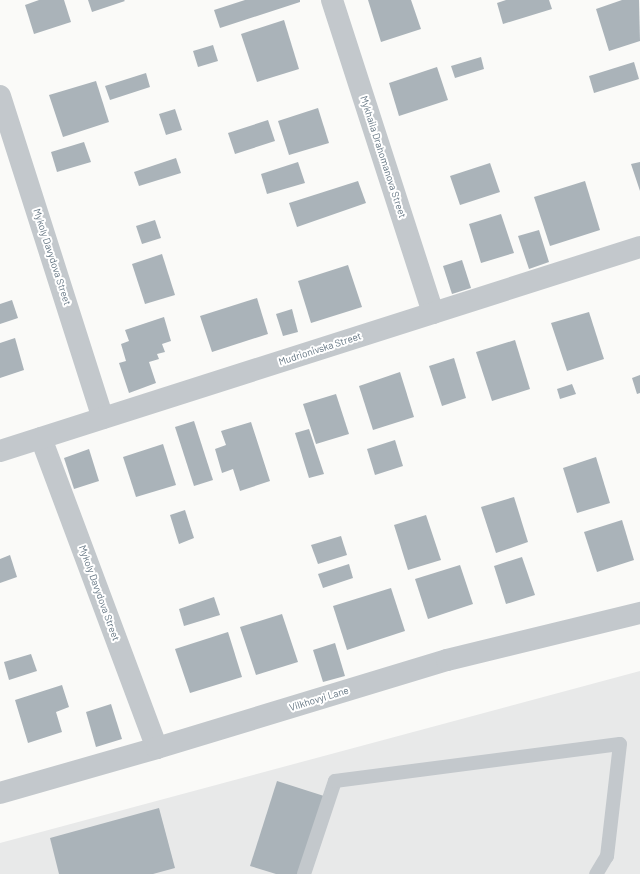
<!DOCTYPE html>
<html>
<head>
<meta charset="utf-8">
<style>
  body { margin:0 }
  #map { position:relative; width:640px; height:874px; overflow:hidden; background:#fafaf8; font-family:Barlow,sans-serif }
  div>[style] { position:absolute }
  .built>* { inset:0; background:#e8e9e9 }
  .building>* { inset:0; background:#aab3b9 }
  .lane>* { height:14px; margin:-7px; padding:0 7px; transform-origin:7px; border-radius:7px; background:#c3c8cc }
  .street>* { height:22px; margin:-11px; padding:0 11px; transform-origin:11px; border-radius:11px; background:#c3c8cc }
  span { translate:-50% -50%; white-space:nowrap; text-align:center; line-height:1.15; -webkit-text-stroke:4px #fff; paint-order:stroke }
  .street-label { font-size:10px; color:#657683 }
</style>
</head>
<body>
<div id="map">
  <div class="built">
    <i style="clip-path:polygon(640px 671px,640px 874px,0 874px,0 843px)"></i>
  </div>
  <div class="building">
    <i style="clip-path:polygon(39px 0,64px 0,71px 22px,34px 34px,25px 5px)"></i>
    <i style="clip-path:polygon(88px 0,124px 0,125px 1px,92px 12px)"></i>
    <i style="clip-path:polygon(245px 0,300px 0,300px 2px,220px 28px,214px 10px)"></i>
    <i style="clip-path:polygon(368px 0,411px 0,421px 29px,381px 42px)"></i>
    <i style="clip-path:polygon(506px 0,549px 0,552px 9px,503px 24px,497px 3px)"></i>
    <i style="clip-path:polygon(622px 0,639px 0,640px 41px,609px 51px,596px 9px)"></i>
    <i style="clip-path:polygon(284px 20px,299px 69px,257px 82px,241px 34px)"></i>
    <i style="clip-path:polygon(213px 45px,218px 61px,198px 67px,193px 51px)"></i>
    <i style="clip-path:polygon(481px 57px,484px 69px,455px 78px,451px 66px)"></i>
    <i style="clip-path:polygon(634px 62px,639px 79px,594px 93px,589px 76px)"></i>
    <i style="clip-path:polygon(437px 67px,448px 100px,399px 116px,389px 83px)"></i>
    <i style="clip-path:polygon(146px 73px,150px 87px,110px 100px,105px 86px)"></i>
    <i style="clip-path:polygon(96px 81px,109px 122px,63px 137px,49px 95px)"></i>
    <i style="clip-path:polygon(318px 108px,329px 143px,289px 155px,278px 121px)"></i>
    <i style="clip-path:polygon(175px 109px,182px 130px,166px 135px,159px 114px)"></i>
    <i style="clip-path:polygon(268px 120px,275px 141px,235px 154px,228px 133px)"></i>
    <i style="clip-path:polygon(84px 142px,91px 162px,57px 172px,51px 152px)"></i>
    <i style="clip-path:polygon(176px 158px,181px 173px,139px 186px,134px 172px)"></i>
    <i style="clip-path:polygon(298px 162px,305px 183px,267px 194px,261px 174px)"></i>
    <i style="clip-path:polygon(640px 162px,640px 191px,631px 164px)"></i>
    <i style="clip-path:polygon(490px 163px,500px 192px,460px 205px,450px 176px)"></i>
    <i style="clip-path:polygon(358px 181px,366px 203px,297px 227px,289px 203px)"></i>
    <i style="clip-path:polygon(585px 181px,600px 230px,550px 246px,534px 197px)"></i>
    <i style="clip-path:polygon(501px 214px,514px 253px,481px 263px,469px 224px)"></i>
    <i style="clip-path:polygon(155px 220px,161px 238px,142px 244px,136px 226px)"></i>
    <i style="clip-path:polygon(539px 230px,549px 262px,529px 269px,518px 236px)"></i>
    <i style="clip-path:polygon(162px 254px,175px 295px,145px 304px,132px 264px)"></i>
    <i style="clip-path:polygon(462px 260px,471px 288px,452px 294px,443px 266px)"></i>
    <i style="clip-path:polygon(348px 265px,362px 307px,311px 323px,298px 281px)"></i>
    <i style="clip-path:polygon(257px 298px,268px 334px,212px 352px,200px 316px)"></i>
    <i style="clip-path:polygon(12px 300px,18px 318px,0 324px,0 304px)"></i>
    <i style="clip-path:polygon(292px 309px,298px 332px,283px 336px,276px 314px)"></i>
    <i style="clip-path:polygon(589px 312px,604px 359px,567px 371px,551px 323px)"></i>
    <i style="clip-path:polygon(164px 317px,171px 341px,162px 344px,165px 352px,157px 354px,159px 359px,149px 362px,156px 383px,129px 393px,119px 363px,126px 361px,121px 344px,129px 341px,125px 330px)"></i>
    <i style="clip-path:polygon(15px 338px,24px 370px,0 378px,0 343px)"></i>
    <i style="clip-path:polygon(515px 340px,530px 389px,492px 401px,476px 352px)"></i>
    <i style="clip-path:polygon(454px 358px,466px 398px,442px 406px,429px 366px)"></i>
    <i style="clip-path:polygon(400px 372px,414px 417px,373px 430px,359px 386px)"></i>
    <i style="clip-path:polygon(640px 375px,640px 393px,637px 394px,632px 378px)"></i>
    <i style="clip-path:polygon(572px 384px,576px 394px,560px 399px,557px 389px)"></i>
    <i style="clip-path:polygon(336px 394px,349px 434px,316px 444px,303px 404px)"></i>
    <i style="clip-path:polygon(194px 421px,213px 480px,194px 486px,175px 427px)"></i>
    <i style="clip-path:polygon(251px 422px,270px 481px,240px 491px,233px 469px,222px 473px,215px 449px,226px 445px,221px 431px)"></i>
    <i style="clip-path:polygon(309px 429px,324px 474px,309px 478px,295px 433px)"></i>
    <i style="clip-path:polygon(395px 440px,403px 466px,375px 475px,367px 449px)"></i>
    <i style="clip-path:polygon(163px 444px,176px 485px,136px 497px,123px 457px)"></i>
    <i style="clip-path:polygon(89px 449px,99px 481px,74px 489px,64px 458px)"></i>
    <i style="clip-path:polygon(596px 457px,610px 503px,577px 513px,563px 468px)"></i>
    <i style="clip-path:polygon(514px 497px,528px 542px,496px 553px,481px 507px)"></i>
    <i style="clip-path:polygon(185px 510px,194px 538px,179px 544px,170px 515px)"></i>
    <i style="clip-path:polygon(426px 515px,441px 560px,408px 570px,394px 525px)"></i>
    <i style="clip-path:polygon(622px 520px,634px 560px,597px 572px,584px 532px)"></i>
    <i style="clip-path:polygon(341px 536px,347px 555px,318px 564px,311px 545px)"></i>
    <i style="clip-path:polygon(10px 555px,17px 577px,0 583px,0 559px)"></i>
    <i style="clip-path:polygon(522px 557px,535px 595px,506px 604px,494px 566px)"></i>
    <i style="clip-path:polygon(349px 564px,353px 578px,323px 588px,318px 574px)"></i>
    <i style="clip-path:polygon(460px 565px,473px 604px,428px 619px,415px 579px)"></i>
    <i style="clip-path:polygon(391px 588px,405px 631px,347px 650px,333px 606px)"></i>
    <i style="clip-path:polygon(214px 597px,220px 615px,184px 626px,179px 609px)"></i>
    <i style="clip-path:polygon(282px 614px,298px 662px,256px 675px,240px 627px)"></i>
    <i style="clip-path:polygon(228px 632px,242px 677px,190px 693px,175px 649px)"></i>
    <i style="clip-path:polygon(335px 643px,345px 676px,323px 682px,313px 650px)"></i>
    <i style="clip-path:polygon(31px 654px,37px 671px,9px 680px,4px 662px)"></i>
    <i style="clip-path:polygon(62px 685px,69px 707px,56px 712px,62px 732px,28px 743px,15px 700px)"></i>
    <i style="clip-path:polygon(111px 704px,122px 739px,96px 747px,86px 712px)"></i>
    <i style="clip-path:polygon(277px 781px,324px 796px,299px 874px,276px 874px,250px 866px)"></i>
    <i style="clip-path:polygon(159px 808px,175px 868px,153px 874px,59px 874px,50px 838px)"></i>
  </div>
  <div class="lane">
    <i style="left:304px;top:874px;width:98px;rotate:-71.6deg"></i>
    <i style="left:335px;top:781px;width:287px;rotate:-7.4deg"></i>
    <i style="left:620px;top:744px;width:113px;rotate:96.6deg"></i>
    <i style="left:607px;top:856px;width:21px;rotate:121deg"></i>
  </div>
  <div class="street">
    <i style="left:332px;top:0;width:329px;rotate:72.1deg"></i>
    <i style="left:0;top:96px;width:338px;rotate:72.3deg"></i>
    <i style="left:41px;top:438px;width:331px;rotate:69.5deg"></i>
    <i style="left:0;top:451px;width:672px;rotate:-17.68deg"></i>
    <i style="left:0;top:793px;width:163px;rotate:-16deg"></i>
    <i style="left:157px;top:748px;width:303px;rotate:-16.9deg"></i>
    <i style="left:447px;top:660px;width:199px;rotate:-13.7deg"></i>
  </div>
  <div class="street-label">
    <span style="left:383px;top:157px;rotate:72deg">Mykhaila Drahomanova Street</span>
    <span style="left:52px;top:257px;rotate:72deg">Mykoly Davydova Street</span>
    <span style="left:320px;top:349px;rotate:-18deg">Mudrionivska Street</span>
    <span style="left:99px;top:593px;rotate:70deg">Mykoly Davydova Street</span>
    <span style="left:319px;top:699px;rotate:-17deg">Vilkhovyi Lane</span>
  </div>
</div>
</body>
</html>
